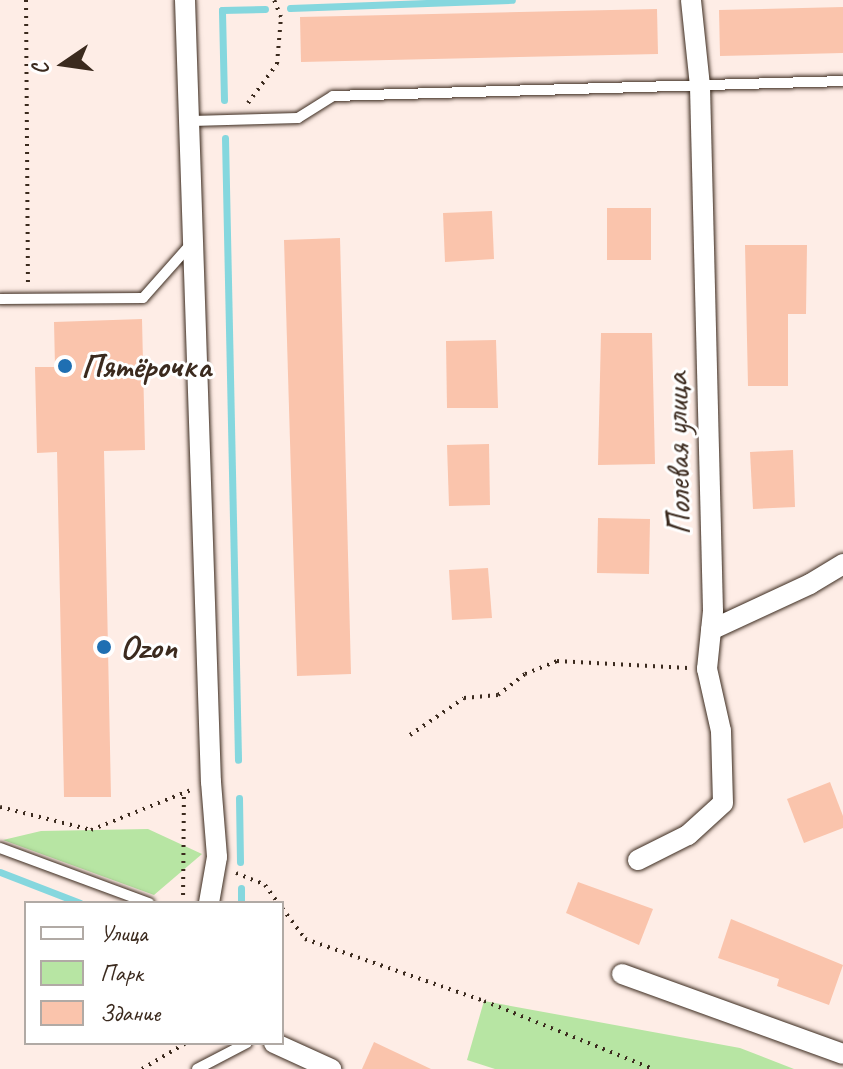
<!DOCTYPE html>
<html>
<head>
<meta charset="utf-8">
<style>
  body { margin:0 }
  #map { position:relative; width:843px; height:1069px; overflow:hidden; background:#feede6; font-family:Caveat,sans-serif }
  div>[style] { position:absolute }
  .green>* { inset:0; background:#b7e5a3 }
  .stream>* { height:7px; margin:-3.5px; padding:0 3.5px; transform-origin:3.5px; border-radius:3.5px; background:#85d7de }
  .building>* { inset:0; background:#fac4ac }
  .path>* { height:4px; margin-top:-2px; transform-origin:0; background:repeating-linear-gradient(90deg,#3b2a1e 0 2px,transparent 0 8px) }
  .roads { filter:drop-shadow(0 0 2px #3b2a1e) drop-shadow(0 0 2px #3b2a1e) }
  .lane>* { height:10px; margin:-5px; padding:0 5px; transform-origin:5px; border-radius:5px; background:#fff }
  .street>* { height:20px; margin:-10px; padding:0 10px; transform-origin:10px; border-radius:10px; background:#fff }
  .dots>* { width:22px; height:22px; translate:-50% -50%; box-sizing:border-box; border:4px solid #fff; border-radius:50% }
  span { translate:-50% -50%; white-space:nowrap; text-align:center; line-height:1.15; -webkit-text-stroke:6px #fff; paint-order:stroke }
  .poi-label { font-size:34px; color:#3b2a1e; font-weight:700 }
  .left { translate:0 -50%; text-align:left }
  .street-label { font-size:34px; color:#3b2a1e }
  .legend { position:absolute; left:24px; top:901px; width:260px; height:144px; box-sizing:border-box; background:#fff; border:2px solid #b1aaa5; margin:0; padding:10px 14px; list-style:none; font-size:24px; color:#3b2a1e }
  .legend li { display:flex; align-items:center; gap:16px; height:40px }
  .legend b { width:40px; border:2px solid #b1aaa5 }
  .north { position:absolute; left:24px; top:24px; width:80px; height:80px; -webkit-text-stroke:6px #fff; paint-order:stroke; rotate:257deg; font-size:22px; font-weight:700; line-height:32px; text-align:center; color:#3b2a1e }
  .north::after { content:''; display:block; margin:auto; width:28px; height:36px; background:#3b2a1e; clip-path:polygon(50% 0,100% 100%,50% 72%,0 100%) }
</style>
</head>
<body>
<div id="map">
  <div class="green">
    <i style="clip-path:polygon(148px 829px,202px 854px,154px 895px,3px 840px,41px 831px)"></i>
    <i style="clip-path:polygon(484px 1001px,740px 1048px,794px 1069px,495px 1069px,467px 1060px)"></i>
  </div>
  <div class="stream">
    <i style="left:290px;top:8px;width:222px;rotate:-2.1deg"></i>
    <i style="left:224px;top:100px;width:90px;rotate:-91.3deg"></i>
    <i style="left:222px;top:10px;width:43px;rotate:-1.3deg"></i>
    <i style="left:225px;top:138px;width:622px;rotate:88.8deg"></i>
    <i style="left:239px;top:798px;width:64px;rotate:89.1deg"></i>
    <i style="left:0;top:872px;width:86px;rotate:21.2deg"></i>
    <i style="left:241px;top:888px;width:15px;rotate:90deg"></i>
  </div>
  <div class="building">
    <i style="clip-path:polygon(843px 7px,843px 53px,720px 56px,719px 10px)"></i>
    <i style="clip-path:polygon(657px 9px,658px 54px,301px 62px,300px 17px)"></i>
    <i style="clip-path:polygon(607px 208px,651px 208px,651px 260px,607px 260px)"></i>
    <i style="clip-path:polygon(492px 211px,494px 259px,445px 262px,443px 213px)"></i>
    <i style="clip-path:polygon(340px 238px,351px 674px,297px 676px,284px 240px)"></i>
    <i style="clip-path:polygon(745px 245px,807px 245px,806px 314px,788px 314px,788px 386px,748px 386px)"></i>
    <i style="clip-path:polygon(142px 319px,145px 450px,104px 451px,111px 797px,64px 797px,57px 452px,37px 453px,35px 367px,55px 367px,54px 322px)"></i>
    <i style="clip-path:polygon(601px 333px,652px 333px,655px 464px,598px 465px)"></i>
    <i style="clip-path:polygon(496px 340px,498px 408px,447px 408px,446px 341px)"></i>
    <i style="clip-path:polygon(489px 444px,490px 505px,449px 506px,447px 445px)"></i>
    <i style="clip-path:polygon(793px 450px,795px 507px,753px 509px,750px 452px)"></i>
    <i style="clip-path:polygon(598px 518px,650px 519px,649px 574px,597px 573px)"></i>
    <i style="clip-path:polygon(488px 568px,492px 618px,452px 620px,449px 570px)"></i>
    <i style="clip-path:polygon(830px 782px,843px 816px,843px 828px,804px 843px,787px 799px)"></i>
    <i style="clip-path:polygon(578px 882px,653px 909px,639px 945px,566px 913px)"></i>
    <i style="clip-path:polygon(731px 919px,843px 965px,829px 1005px,777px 986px,779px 979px,718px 958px)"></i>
    <i style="clip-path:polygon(374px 1042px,431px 1069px,362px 1069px)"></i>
  </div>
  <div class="path">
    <i style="left:26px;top:0;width:282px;rotate:89.6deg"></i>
    <i style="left:248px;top:103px;width:49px;rotate:-53.4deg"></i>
    <i style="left:277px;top:64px;width:47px;rotate:-85.1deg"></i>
    <i style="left:281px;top:17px;width:18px;rotate:-112deg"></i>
    <i style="left:410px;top:735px;width:65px;rotate:-34.4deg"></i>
    <i style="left:464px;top:698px;width:34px;rotate:-5deg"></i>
    <i style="left:498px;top:695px;width:34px;rotate:-38deg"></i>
    <i style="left:525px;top:674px;width:35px;rotate:-22deg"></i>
    <i style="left:557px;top:661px;width:131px;rotate:3.1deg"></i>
    <i style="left:0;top:807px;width:94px;rotate:14.2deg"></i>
    <i style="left:91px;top:830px;width:108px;rotate:-21.8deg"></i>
    <i style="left:236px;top:873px;width:31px;rotate:22deg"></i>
    <i style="left:265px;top:885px;width:22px;rotate:54deg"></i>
    <i style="left:183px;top:903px;width:111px;rotate:-89.5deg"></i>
    <i style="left:282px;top:908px;width:39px;rotate:53deg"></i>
    <i style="left:305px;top:939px;width:189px;rotate:19.1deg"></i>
    <i style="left:484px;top:1001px;width:182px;rotate:21.9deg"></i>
    <i style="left:142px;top:1069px;width:51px;rotate:-30.6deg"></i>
  </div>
  <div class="roads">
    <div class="lane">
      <i style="left:192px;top:121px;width:106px;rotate:-1.6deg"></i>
      <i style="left:298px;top:118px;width:41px;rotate:-32.2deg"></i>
      <i style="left:333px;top:96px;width:510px;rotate:-1.68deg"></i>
      <i style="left:0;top:299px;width:143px;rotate:-0.4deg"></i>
      <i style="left:143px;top:298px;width:71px;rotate:-48.4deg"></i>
      <i style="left:0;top:848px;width:159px;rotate:20.3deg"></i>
      <i style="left:197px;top:1069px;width:56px;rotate:-27.5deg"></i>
    </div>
    <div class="street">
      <i style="left:185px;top:0;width:782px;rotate:88.1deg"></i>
      <i style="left:211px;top:782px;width:75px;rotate:85.4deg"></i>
      <i style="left:217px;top:857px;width:47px;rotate:99.9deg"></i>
      <i style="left:711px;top:630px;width:109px;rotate:-24.9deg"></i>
      <i style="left:810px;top:584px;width:39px;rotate:-31deg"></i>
      <i style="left:638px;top:860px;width:56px;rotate:-26.6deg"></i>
      <i style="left:688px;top:835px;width:47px;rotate:-42.4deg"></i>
      <i style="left:723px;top:803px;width:72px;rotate:-91.6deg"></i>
      <i style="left:721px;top:731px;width:64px;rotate:-102.7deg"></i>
      <i style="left:707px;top:669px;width:58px;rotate:-84.1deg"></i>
      <i style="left:713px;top:611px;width:525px;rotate:-91.42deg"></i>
      <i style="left:700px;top:86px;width:86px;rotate:-96deg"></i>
      <i style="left:622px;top:974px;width:235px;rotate:19.9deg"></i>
      <i style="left:274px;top:1043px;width:63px;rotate:24.5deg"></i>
    </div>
  </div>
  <div class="dots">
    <i style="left:65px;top:366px;background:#1f6fb2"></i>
    <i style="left:104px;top:647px;background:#1f6fb2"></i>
  </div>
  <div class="poi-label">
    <span class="left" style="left:81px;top:366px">Пятёрочка</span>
    <span class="left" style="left:120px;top:647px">Ozon</span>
  </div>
  <div class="street-label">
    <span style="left:677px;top:454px;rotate:-91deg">Полевая улица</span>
  </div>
  <ul class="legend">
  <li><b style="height:10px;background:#fff"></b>Улица</li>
  <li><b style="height:22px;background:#b7e5a3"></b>Парк</li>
  <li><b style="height:22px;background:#fac4ac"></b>Здание</li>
  </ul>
  <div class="north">С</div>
</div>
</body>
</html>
